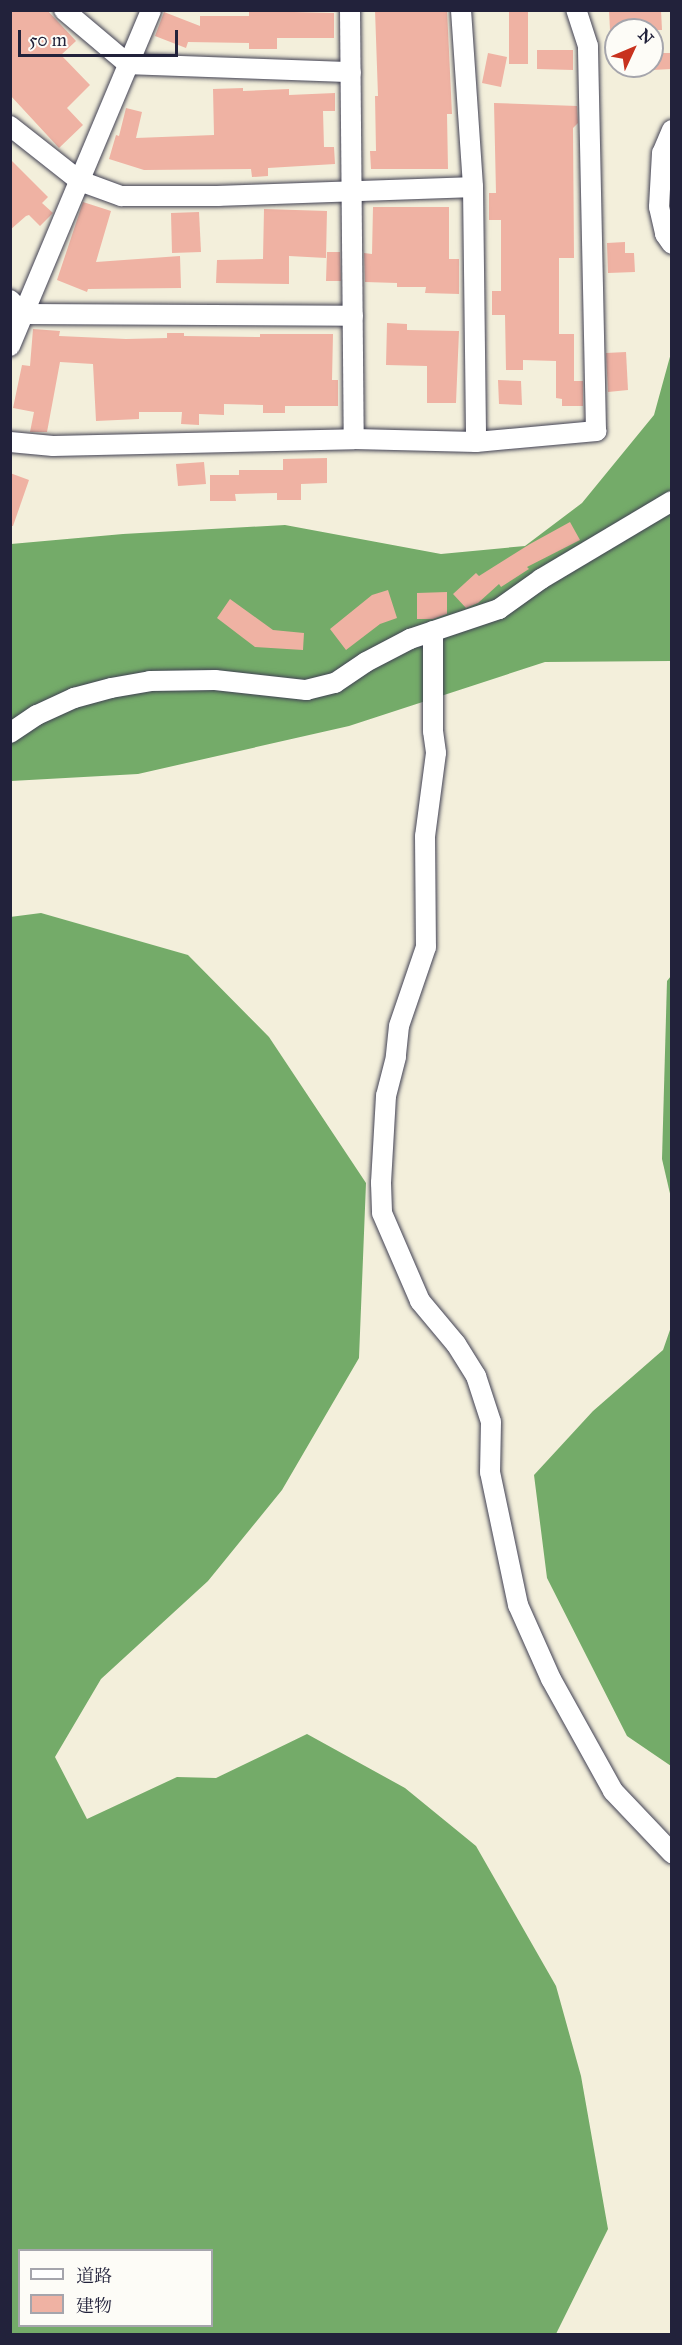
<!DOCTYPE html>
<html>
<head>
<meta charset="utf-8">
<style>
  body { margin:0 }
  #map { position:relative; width:682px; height:2345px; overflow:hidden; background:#f3efdb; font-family:"IM FELL Great Primer","Noto Serif JP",serif }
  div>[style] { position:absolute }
  .forest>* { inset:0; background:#74ab69 }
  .building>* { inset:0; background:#efb2a3 }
  .roads { filter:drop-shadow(0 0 2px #414153) drop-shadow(0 0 2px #414153) }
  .street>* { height:20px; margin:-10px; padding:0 10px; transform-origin:10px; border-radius:10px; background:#fff }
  span { translate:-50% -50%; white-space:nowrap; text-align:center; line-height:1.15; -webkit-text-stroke:6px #fdfcf7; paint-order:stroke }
  .frame { position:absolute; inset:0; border:12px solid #22223b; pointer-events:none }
  .legend { position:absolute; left:18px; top:2249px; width:195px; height:78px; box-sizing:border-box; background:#fdfcf7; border:2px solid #a5a5ac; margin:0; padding:8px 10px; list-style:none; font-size:18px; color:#22223b }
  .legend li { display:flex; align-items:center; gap:12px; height:30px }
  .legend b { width:30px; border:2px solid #a5a5ac }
  .north { position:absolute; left:604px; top:18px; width:60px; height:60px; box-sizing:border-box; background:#fdfcf7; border:2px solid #a5a5ac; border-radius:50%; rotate:46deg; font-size:16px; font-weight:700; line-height:24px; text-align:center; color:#22223b }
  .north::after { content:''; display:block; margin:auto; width:21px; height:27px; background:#c8321e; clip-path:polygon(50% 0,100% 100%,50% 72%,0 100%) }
  .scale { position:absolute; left:18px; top:30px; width:160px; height:27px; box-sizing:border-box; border:3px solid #22223b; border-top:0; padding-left:8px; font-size:18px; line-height:21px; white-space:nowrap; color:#22223b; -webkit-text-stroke:4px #fdfcf7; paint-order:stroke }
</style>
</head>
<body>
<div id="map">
  <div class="forest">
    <i style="clip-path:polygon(671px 353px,671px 661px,545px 662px,349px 726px,138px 774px,11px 781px,11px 544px,123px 534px,285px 525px,441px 554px,525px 546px,582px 503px,654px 415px)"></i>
    <i style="clip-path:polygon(evenodd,41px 913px,188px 955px,269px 1037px,366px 1183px,359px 1358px,282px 1490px,208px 1581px,101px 1679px,55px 1757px,87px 1819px,177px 1777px,216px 1778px,307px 1734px,405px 1788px,476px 1846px,556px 1986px,581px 2076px,608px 2229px,556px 2334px,11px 2334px,10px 917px,41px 913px,20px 2250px,212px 2250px,212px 2326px,20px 2326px,20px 2250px)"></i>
    <i style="clip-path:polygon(671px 976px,671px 1198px,662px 1159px,667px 981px)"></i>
    <i style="clip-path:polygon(671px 1327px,672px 1766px,671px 1766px,627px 1736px,547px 1578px,534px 1475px,593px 1411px,663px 1350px)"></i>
  </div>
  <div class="building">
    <i style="clip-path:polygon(10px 10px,47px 10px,76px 41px,61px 55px,90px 85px,67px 108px,83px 125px,59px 148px,10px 95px)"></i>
    <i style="clip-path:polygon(375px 10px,447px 10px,452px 114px,447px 114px,448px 169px,371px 169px,370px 151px,376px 151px,375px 96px,378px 96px)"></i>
    <i style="clip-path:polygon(509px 10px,528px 10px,528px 64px,509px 64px)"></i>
    <i style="clip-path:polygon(609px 10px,661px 10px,662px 30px,610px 30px)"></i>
    <i style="clip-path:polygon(249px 11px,334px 13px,334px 38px,277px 38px,277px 49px,249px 49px,249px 43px,188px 42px,186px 48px,155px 36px,164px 12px,200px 26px,200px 16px,249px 16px)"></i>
    <i style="clip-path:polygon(537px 50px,573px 50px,573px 70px,537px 69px)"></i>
    <i style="clip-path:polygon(488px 53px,507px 57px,501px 87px,482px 83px)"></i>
    <i style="clip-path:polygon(652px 53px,672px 53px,672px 69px,652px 70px)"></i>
    <i style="clip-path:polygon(243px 88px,243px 91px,289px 89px,289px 95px,335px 93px,335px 111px,323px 111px,324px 147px,334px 147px,335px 164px,268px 168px,268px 176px,252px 177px,251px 169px,144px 170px,109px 159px,116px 135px,119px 136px,126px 108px,142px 112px,136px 138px,214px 135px,213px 89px)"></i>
    <i style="clip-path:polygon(494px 103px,577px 106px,578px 123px,573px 128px,574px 258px,559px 258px,559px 334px,574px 334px,574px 381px,583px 381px,583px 406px,562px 406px,562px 399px,556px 398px,556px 361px,523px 360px,523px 370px,506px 370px,505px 315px,492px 315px,492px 291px,501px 291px,501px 220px,489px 220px,489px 193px,496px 193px)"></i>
    <i style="clip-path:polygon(10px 159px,48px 197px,42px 203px,53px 213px,40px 226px,29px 215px,26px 216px,10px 230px)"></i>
    <i style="clip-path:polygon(83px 202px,111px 211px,96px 262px,180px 256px,181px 288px,88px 289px,87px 292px,57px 280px)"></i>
    <i style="clip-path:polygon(373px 207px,449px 207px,449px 259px,459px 259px,459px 294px,425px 293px,426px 287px,397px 287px,397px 283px,365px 282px,364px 253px,372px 254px)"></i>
    <i style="clip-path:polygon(264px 209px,327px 211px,326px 258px,289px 256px,289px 284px,216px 283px,217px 260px,263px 259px)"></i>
    <i style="clip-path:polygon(199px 212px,201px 252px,172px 253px,171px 213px)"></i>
    <i style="clip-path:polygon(625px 242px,625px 253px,634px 253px,635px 272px,608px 273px,607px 243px)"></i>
    <i style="clip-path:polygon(327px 252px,340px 252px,341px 281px,326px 281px)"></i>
    <i style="clip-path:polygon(387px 323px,407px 324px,407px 330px,459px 331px,456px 403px,427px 403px,427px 366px,386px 365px)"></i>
    <i style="clip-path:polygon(33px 329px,60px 331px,59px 336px,126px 339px,167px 338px,167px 333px,184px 333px,184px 336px,260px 337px,260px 334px,333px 334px,332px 380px,338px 380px,338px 406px,285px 406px,285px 413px,263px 413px,263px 405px,224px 404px,224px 415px,199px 414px,199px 425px,181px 424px,182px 412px,139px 412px,139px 419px,96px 421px,93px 364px,60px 362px,47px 432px,30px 432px,34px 412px,13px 408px,22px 365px,30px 366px)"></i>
    <i style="clip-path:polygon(626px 352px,628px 390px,608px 392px,606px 353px)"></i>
    <i style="clip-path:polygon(498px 380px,521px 381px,522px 405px,499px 404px)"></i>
    <i style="clip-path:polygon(327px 458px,327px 483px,301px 484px,301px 500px,277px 500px,277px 493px,235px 494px,236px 501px,210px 501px,210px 475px,239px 475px,239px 470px,283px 470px,283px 459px)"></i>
    <i style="clip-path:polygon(204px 462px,206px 484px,178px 486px,176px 464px)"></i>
    <i style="clip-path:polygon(10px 473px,29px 480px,13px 526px,10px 526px)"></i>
    <i style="clip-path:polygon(570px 522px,580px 540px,527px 567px,529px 569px,501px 587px,499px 584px,478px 603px,466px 608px,453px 594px,476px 573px,479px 576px,530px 544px)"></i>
    <i style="clip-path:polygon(388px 590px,397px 618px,380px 624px,346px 650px,330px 629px,372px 595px)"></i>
    <i style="clip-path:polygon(447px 592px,447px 614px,433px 619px,417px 619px,417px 593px)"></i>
    <i style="clip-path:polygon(230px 599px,273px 630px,304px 633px,303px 650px,255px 647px,217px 618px)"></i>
  </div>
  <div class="roads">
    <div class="street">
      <i style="left:64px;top:10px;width:84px;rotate:40.2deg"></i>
      <i style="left:128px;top:64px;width:223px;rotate:2.1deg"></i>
      <i style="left:350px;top:10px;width:429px;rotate:89.5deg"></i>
      <i style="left:461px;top:10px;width:177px;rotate:86.1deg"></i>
      <i style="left:473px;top:187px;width:255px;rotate:89.3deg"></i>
      <i style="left:10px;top:126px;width:89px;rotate:38.2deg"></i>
      <i style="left:80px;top:181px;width:44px;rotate:20.1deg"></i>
      <i style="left:121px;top:196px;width:98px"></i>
      <i style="left:219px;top:196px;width:254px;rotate:-2deg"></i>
      <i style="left:672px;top:130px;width:25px;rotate:113deg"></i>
      <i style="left:662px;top:153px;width:54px;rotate:93.2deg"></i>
      <i style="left:659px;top:207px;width:28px;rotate:77deg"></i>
      <i style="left:665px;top:234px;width:12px;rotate:55deg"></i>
      <i style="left:10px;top:300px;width:20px;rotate:45deg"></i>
      <i style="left:24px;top:314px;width:329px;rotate:0.3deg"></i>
      <i style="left:10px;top:346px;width:364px;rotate:-67.2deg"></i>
      <i style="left:10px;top:442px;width:43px;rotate:5.3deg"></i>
      <i style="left:53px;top:446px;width:301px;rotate:-1.3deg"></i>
      <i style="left:354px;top:439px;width:122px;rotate:1.4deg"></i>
      <i style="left:476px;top:442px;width:121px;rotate:-5.2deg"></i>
      <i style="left:596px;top:431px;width:385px;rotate:-91.2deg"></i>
      <i style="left:588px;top:46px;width:38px;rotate:-108deg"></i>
      <i style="left:433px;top:631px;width:100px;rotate:90deg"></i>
      <i style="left:433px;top:731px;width:22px;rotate:82deg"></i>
      <i style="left:436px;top:753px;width:84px;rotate:97.5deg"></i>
      <i style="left:425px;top:836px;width:111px;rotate:89.5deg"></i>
      <i style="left:426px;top:947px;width:83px;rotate:108.9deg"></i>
      <i style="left:399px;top:1026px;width:31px;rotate:96deg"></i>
      <i style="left:396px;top:1057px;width:40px;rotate:104.4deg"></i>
      <i style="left:386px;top:1096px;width:87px;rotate:93.3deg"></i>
      <i style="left:381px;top:1183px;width:30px;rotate:88deg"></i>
      <i style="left:382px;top:1213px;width:96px;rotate:66.6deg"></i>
      <i style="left:420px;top:1301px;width:56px;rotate:50.1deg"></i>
      <i style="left:456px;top:1344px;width:38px;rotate:58deg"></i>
      <i style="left:476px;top:1376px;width:48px;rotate:71.9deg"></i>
      <i style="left:491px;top:1422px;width:50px;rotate:91.1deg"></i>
      <i style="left:490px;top:1472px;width:136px;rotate:78.1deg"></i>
      <i style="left:518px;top:1605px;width:81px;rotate:66deg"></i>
      <i style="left:551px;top:1679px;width:128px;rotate:61deg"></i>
      <i style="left:613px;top:1791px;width:86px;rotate:46.4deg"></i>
      <i style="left:10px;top:733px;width:32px;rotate:-34deg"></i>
      <i style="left:37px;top:715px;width:41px;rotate:-24.7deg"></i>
      <i style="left:74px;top:698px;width:38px;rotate:-15deg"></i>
      <i style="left:111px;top:688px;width:40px;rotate:-10deg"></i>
      <i style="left:150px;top:681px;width:65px;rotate:-0.9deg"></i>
      <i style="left:215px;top:680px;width:92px;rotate:6.3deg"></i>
      <i style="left:306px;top:690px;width:30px;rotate:-14deg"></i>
      <i style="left:335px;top:683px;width:37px;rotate:-34deg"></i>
      <i style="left:366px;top:662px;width:50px;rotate:-27.6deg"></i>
      <i style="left:410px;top:639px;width:94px;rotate:-18.6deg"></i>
      <i style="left:499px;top:609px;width:52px;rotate:-35.5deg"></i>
      <i style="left:541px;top:579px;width:152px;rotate:-30.8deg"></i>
    </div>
  </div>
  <div class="frame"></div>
  <ul class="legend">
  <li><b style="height:8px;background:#fff"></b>道路</li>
  <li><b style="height:16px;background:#efb2a3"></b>建物</li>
  </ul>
  <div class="north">N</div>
  <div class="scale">50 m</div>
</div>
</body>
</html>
